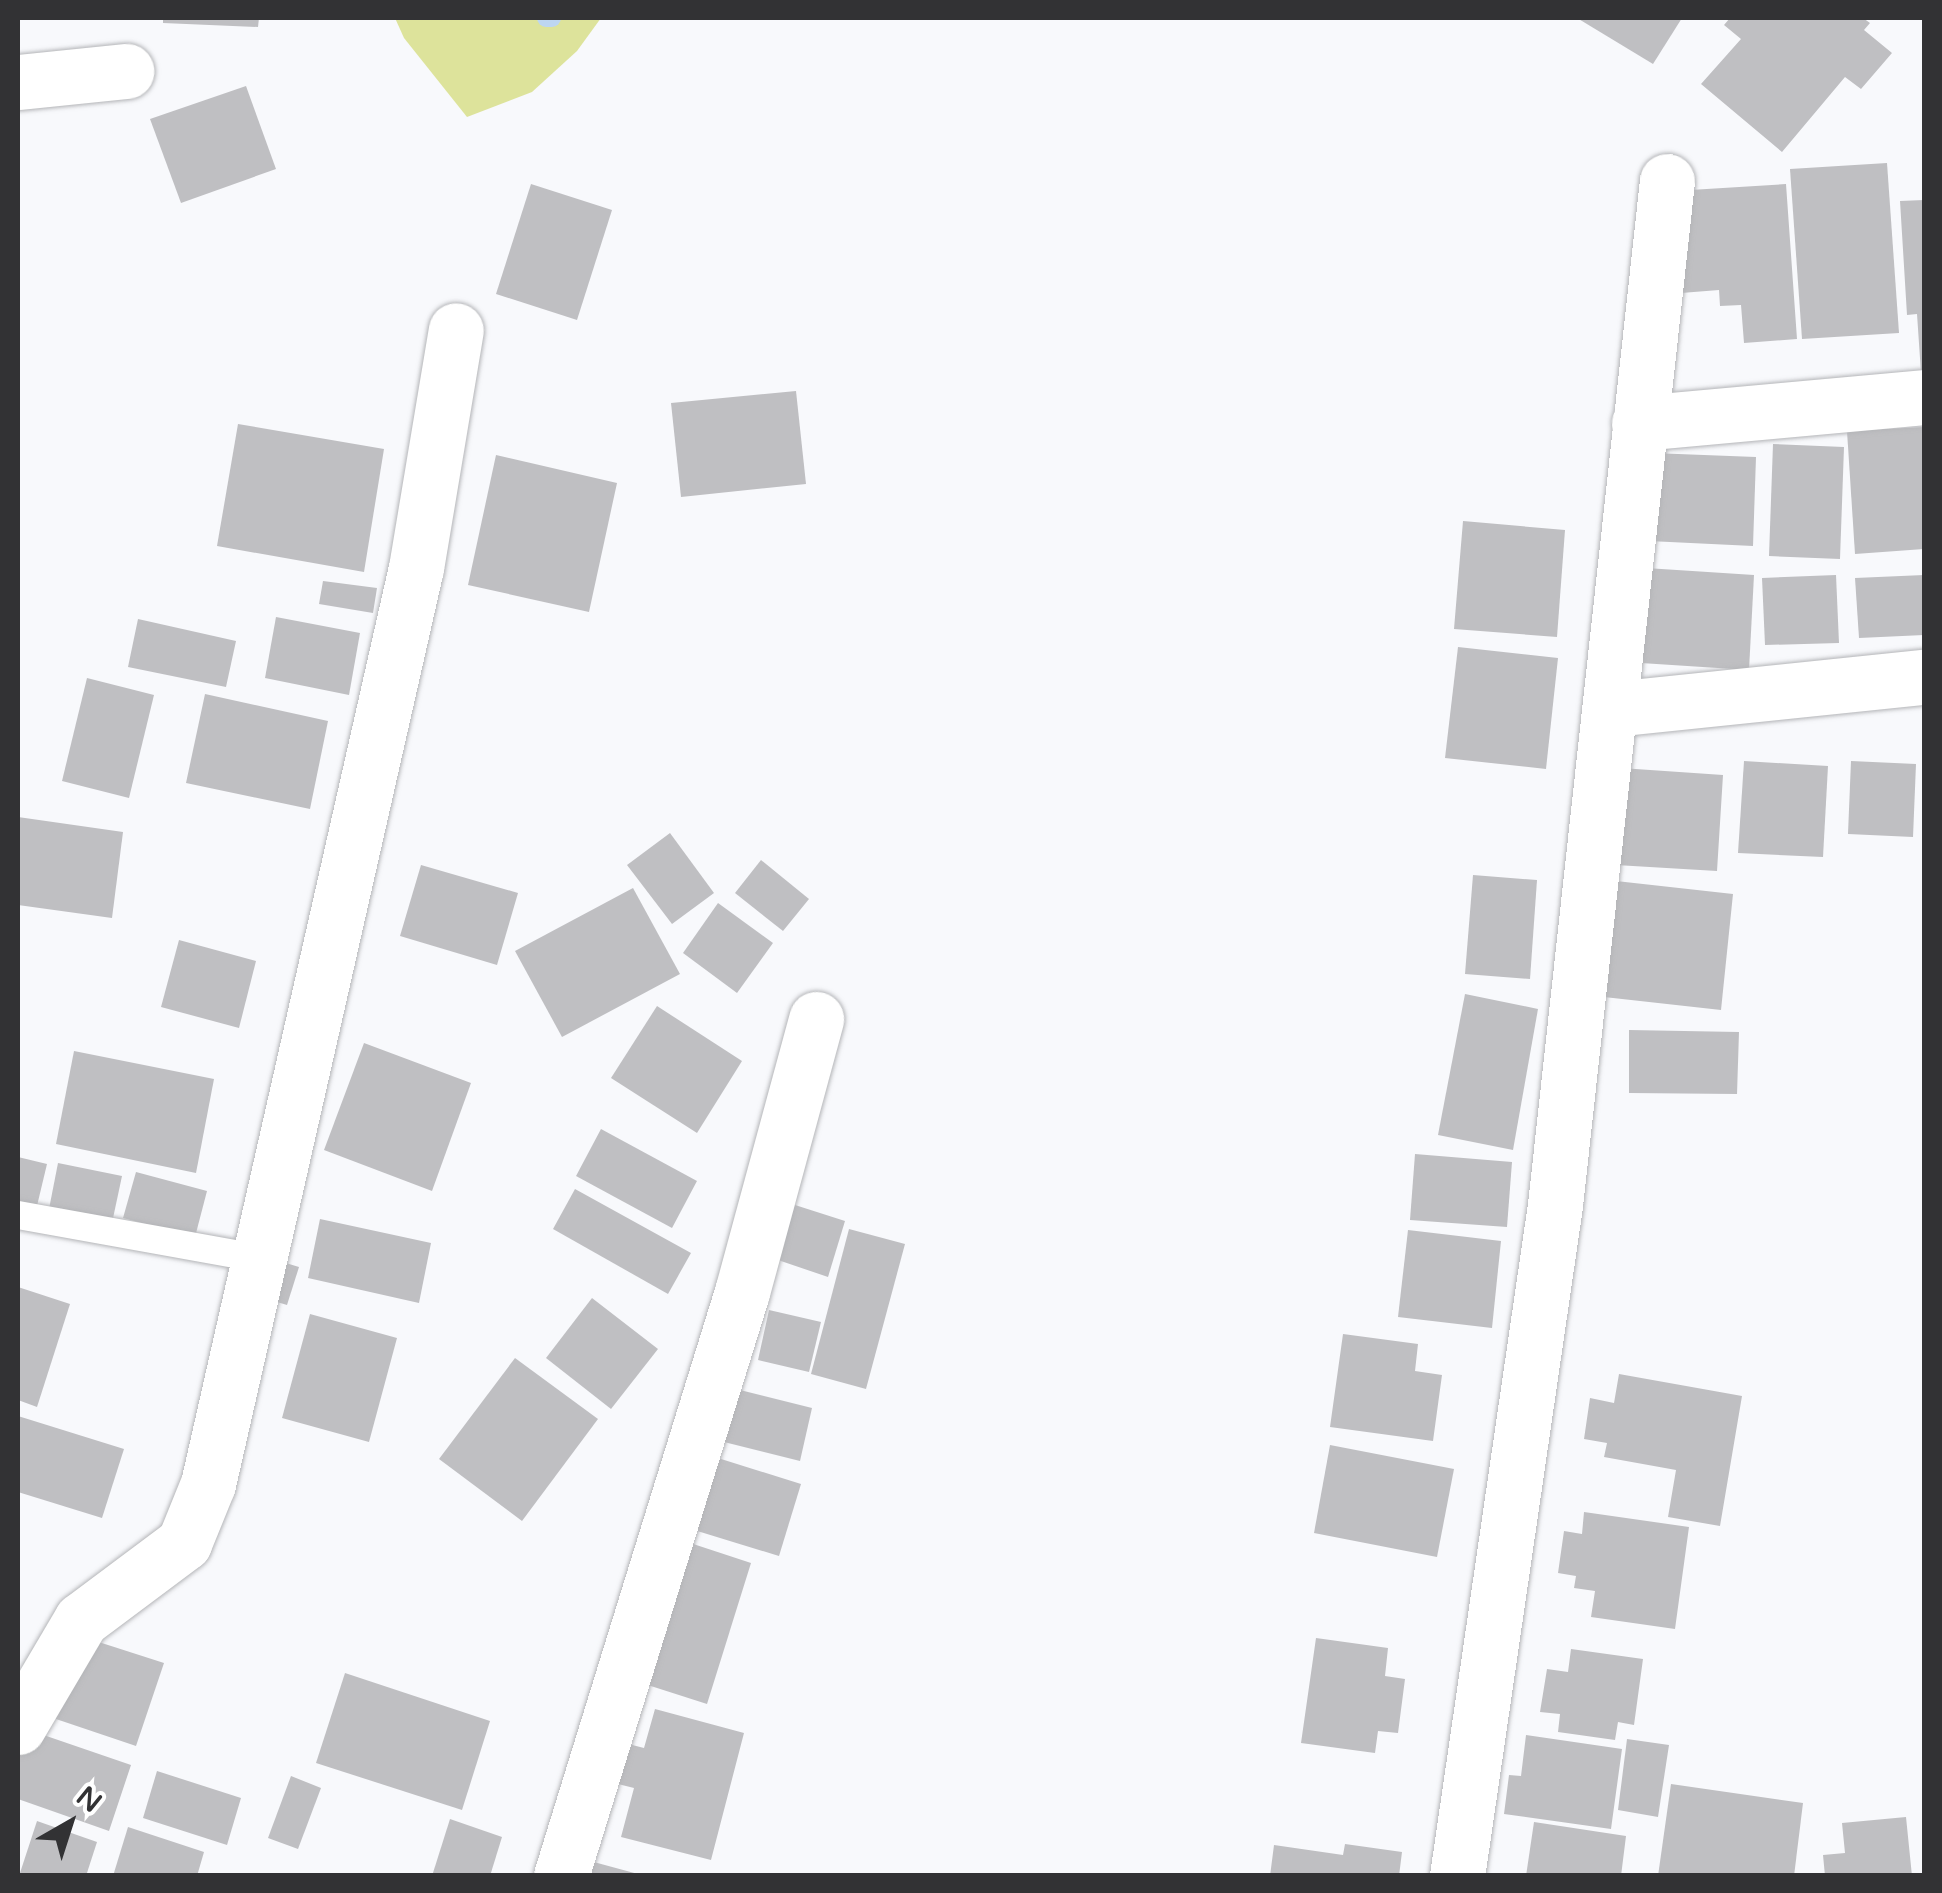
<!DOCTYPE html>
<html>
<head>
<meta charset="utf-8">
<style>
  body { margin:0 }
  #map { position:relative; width:1942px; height:1893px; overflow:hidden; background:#f8f9fc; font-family:"Varela Round",sans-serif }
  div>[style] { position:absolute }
  .green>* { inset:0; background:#dde39b }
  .stream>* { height:18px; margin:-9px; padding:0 9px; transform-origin:9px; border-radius:9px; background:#bdd6f2 }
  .building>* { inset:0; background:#bfbfc2 }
  .roads { filter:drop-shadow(0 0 2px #b4b5b8) drop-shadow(0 0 2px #b4b5b8) }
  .service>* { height:28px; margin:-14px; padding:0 14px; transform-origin:14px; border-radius:14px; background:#fff }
  .minor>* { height:55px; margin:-27.5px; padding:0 27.5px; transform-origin:27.5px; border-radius:27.5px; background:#fff }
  span { translate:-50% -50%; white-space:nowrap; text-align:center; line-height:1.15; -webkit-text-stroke:10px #fff; paint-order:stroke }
  .frame { position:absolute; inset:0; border:20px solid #323234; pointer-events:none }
  .north { position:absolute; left:20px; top:1773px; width:100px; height:100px; -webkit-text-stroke:8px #fff; paint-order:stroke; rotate:39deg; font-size:28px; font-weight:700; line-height:40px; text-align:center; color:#323234 }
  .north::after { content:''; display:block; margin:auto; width:35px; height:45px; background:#323234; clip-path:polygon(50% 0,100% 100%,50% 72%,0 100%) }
</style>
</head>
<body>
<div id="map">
  <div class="green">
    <i style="clip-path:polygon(395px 18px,601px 18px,577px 51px,532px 92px,467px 117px,404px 38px)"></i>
  </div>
  <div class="stream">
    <i style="left:546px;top:18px;width:6px"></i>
  </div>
  <div class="building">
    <i style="clip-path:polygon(163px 18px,259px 18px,258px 27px,163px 23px)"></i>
    <i style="clip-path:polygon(1577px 18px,1682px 18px,1653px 64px)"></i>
    <i style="clip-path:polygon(1730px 18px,1863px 18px,1870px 23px,1864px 30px,1892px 53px,1861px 89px,1845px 77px,1782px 152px,1701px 84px,1741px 39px,1724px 25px)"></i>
    <i style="clip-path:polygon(246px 86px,276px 169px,181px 203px,150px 119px)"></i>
    <i style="clip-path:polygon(1887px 163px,1899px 333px,1802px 339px,1790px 169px)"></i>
    <i style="clip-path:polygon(531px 184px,612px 210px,577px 320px,496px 294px)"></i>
    <i style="clip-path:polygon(1786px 184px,1797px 339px,1744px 343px,1741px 305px,1720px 306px,1719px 290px,1681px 293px,1674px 191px)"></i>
    <i style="clip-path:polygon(1924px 200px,1924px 388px,1922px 388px,1917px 314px,1907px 315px,1900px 201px)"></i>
    <i style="clip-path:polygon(796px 391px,806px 484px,681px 497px,671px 403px)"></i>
    <i style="clip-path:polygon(238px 424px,384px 449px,364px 572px,217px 546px)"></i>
    <i style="clip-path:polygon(1924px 427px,1924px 549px,1855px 554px,1847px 431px)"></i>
    <i style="clip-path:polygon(1773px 444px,1844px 447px,1840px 559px,1769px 556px)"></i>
    <i style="clip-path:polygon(1652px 453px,1756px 457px,1753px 546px,1649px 541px)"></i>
    <i style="clip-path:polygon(496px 455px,617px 483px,589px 612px,468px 585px)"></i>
    <i style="clip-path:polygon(1463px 521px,1565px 530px,1557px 637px,1454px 629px)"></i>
    <i style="clip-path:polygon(1646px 568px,1754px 575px,1749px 670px,1641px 663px)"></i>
    <i style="clip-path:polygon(1836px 575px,1839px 643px,1765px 645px,1762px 578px)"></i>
    <i style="clip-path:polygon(1924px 575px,1924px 635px,1859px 638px,1855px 578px)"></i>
    <i style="clip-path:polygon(323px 581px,377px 588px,373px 613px,319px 604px)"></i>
    <i style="clip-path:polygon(276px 617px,360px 633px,349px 695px,265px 678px)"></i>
    <i style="clip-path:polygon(138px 619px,236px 641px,226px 687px,128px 667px)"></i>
    <i style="clip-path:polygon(1458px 647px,1558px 658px,1546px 769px,1445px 758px)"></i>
    <i style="clip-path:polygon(87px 678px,154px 695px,129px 798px,62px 781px)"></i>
    <i style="clip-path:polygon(205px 694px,328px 721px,310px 809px,186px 783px)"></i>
    <i style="clip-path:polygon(1744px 761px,1828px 766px,1823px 857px,1738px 853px)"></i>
    <i style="clip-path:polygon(1851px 761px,1916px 764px,1913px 837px,1848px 834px)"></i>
    <i style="clip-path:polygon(1621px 768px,1723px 775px,1717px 871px,1616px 865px)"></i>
    <i style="clip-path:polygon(18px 817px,123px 832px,112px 918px,18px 905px)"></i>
    <i style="clip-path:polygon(670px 833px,714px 893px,672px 924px,627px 865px)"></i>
    <i style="clip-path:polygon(761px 860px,809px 899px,783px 931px,735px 893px)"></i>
    <i style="clip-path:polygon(421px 865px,518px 893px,497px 965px,400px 936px)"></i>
    <i style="clip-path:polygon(1473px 875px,1537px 880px,1530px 979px,1465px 974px)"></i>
    <i style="clip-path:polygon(1616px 881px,1733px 894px,1721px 1010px,1604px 997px)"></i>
    <i style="clip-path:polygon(633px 888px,680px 974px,562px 1037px,515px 951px)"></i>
    <i style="clip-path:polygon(718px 903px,773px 943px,737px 993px,683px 953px)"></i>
    <i style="clip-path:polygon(179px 940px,256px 961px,239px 1028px,161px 1007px)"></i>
    <i style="clip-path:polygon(1465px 994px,1538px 1009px,1513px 1150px,1438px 1135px)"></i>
    <i style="clip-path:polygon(657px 1006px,742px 1061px,697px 1133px,611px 1078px)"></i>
    <i style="clip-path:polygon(1629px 1030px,1739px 1032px,1737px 1094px,1629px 1093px)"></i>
    <i style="clip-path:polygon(364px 1043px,471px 1083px,432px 1191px,324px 1150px)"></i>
    <i style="clip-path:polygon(74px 1051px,214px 1079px,196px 1173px,56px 1144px)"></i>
    <i style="clip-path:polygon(601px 1129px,697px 1181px,672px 1228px,576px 1176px)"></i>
    <i style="clip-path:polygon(1415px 1154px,1512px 1162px,1507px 1227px,1410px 1220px)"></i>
    <i style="clip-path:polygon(18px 1157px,47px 1164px,36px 1210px,18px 1205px)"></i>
    <i style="clip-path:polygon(58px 1163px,122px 1176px,112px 1223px,49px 1209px)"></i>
    <i style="clip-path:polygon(136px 1172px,207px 1191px,195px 1237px,123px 1218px)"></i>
    <i style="clip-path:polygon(575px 1189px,691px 1253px,668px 1294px,553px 1229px)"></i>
    <i style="clip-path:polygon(795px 1205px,845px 1221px,828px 1277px,778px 1260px)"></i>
    <i style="clip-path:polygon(320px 1219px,431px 1243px,419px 1303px,308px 1278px)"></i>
    <i style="clip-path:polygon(849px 1229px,905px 1244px,866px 1389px,811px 1374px)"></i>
    <i style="clip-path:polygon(1408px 1230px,1501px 1241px,1492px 1328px,1398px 1317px)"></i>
    <i style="clip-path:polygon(266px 1257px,299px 1267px,287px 1305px,254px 1295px)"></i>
    <i style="clip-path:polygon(18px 1287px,70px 1304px,37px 1407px,18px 1400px)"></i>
    <i style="clip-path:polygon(592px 1298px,658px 1349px,611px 1409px,546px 1358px)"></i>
    <i style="clip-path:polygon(769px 1310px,821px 1322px,809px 1372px,758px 1360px)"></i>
    <i style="clip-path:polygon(310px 1314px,397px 1338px,369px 1442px,282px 1418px)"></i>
    <i style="clip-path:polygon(1343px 1334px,1418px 1344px,1415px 1371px,1442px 1375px,1433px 1441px,1330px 1427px)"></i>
    <i style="clip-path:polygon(515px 1358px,598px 1419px,522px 1521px,439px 1459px)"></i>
    <i style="clip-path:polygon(1619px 1374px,1742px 1396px,1720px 1526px,1668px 1517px,1676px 1470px,1604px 1457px,1607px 1443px,1584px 1439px,1590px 1398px,1614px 1403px)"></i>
    <i style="clip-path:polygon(728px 1387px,812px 1408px,800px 1461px,716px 1440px)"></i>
    <i style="clip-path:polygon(18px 1416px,124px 1449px,102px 1518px,18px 1492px)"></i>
    <i style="clip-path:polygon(1330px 1445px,1454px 1469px,1437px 1557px,1314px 1533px)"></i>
    <i style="clip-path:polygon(702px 1453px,801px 1484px,779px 1556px,681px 1526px)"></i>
    <i style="clip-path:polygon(1584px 1512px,1689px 1527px,1675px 1629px,1591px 1617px,1595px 1591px,1574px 1588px,1576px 1576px,1558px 1573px,1564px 1531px,1582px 1534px)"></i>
    <i style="clip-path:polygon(675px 1538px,751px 1563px,707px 1704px,629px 1679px)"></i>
    <i style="clip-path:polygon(80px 1636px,164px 1663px,136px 1746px,53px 1718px)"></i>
    <i style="clip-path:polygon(1316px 1638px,1388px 1648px,1385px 1676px,1405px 1679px,1398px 1733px,1378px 1731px,1375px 1753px,1301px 1743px)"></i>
    <i style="clip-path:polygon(1571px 1649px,1643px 1659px,1634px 1725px,1618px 1722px,1615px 1740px,1558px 1732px,1560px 1714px,1540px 1712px,1547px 1669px,1568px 1672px)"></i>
    <i style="clip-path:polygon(345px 1673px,490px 1721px,462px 1810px,316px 1763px)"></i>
    <i style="clip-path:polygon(655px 1709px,744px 1733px,711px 1860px,621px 1837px,634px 1788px,598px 1779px,609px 1739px,644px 1748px)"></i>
    <i style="clip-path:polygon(26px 1729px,131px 1765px,109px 1831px,18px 1799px,18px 1752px)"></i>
    <i style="clip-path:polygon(1526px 1735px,1622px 1749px,1611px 1829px,1504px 1814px,1509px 1775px,1521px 1776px)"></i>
    <i style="clip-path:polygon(1627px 1739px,1669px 1745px,1658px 1817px,1618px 1810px)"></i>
    <i style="clip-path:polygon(157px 1771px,241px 1798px,227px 1845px,143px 1818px)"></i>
    <i style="clip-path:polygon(291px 1776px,321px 1788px,298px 1849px,268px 1838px)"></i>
    <i style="clip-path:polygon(1671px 1784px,1803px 1803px,1794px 1876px,1658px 1876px)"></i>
    <i style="clip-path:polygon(1906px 1817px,1912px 1876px,1825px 1876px,1823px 1855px,1845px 1853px,1842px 1823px)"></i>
    <i style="clip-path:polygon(450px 1819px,502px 1837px,490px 1876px,432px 1876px)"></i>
    <i style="clip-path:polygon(37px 1821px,97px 1842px,86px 1876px,19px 1876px)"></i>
    <i style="clip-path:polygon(1534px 1822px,1626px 1836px,1621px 1876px,1526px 1876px)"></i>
    <i style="clip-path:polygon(128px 1827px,204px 1852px,197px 1876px,113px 1876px)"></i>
    <i style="clip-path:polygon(1345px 1844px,1402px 1852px,1399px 1876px,1270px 1876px,1274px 1845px,1343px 1855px)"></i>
    <i style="clip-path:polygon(579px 1858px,638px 1874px,637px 1876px,574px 1876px)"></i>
  </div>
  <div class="roads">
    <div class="service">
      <i style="left:18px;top:1215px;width:243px;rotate:10.2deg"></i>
    </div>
    <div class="minor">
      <i style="left:18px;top:82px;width:109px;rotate:-5.8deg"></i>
      <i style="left:1639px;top:423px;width:286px;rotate:-5.2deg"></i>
      <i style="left:1612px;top:709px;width:314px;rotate:-5.9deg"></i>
      <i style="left:18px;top:1727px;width:124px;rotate:-59.5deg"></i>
      <i style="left:81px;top:1620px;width:129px;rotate:-36.8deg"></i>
      <i style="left:184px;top:1543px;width:64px;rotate:-67.9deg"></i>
      <i style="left:208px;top:1484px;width:939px;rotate:-77.21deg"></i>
      <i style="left:416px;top:568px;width:241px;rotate:-80.5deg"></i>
      <i style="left:561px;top:1876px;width:611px;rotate:-72.78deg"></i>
      <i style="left:742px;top:1292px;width:283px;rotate:-74.8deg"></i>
      <i style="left:1457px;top:1876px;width:678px;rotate:-81.69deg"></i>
      <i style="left:1555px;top:1205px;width:1030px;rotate:-83.76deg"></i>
    </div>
  </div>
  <div class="frame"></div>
  <div class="north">N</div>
</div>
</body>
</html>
